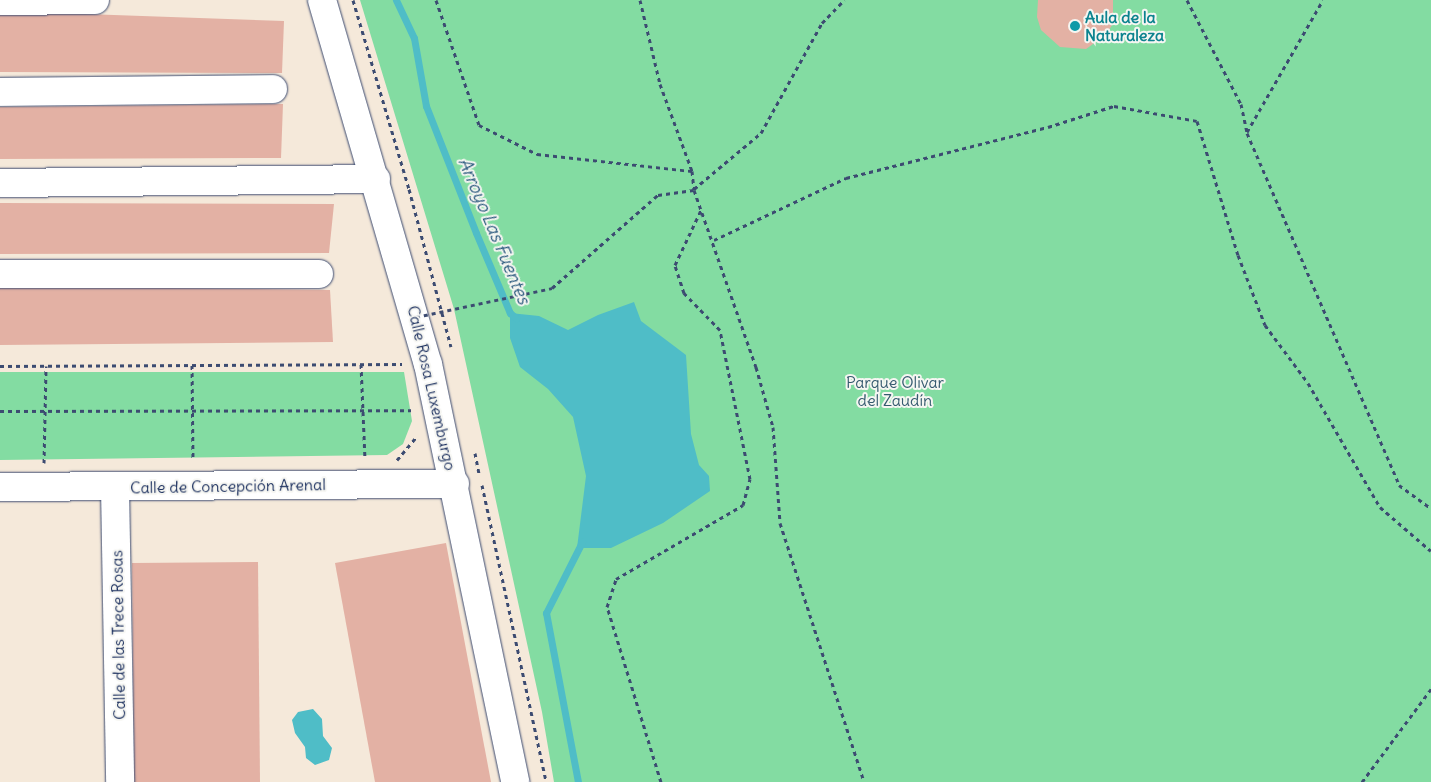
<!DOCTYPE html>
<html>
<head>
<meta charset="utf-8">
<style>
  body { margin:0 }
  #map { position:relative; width:1431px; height:782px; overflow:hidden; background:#f5e9da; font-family:Delius,sans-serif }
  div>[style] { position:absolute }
  .green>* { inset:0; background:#83dca2 }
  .water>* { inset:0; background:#4fbdc7 }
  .stream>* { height:7px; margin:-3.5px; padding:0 3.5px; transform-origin:3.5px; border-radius:3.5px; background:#4fbdc7 }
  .building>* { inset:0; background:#e3b1a4 }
  .path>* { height:3px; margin-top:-1.5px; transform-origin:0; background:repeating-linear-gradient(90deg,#3c4b71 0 4px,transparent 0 8px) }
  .roads { filter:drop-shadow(0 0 1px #3c4b71) drop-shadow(0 0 1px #3c4b71) }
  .minor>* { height:28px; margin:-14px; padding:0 14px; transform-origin:14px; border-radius:14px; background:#fff }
  .path-bridge>* { height:3px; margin-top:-1.5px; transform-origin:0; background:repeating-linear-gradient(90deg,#3c4b71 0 4px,transparent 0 8px) }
  .dots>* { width:14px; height:14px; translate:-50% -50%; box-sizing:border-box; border:2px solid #f6f6f2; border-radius:50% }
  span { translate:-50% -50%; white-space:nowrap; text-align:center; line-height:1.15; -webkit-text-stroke:4px #f6f6f2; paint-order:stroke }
  .culture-label { font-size:16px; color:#0d838f; font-weight:700 }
  .left { translate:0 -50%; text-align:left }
  .park-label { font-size:16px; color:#355a6f }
  .street-label { font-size:16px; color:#1b2f5e }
  .water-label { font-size:18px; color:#2b5a7e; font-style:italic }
</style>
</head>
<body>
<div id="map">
  <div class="green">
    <i style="clip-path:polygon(360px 0,1431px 0,1431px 782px,554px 782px,542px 712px,454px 309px)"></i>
    <i style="clip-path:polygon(0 372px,404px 372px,412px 421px,403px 444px,387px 455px,0 460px)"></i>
  </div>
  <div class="water">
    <i style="clip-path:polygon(634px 302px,641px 321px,686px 355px,691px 434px,699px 465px,709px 476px,710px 491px,663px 523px,611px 548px,577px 548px,586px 476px,573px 417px,548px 389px,520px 367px,510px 338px,510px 313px,539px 316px,568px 330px,598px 315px)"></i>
    <i style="clip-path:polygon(313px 709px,322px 719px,323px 736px,332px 748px,329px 760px,315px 765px,306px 758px,305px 747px,295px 733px,292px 720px,298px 712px)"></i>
  </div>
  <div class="stream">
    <i style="left:396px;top:0;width:42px;rotate:64.7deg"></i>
    <i style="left:414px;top:38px;width:69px;rotate:80deg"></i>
    <i style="left:426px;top:106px;width:136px;rotate:68.5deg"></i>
    <i style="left:476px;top:233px;width:87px;rotate:67deg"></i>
    <i style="left:510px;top:313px;width:8px;rotate:40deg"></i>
    <i style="left:578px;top:782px;width:172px;rotate:-100.7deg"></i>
    <i style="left:546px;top:613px;width:80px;rotate:-63.1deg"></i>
  </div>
  <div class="building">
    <i style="clip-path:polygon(1038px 0,1113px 0,1113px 23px,1107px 34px,1086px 49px,1060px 47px,1041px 30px,1037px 17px)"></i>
    <i style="clip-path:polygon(0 11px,284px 21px,282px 73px,0 72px)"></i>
    <i style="clip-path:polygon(283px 104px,281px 158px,0 159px,0 107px)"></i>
    <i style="clip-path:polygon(0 203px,334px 204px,329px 253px,0 254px)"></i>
    <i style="clip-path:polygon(0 286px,330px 290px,333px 342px,0 345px)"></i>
    <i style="clip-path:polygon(446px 543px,491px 782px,375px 782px,335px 563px)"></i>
    <i style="clip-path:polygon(258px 562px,260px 782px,134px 782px,132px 563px)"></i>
  </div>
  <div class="path">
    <i style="left:353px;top:0;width:197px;rotate:73.5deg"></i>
    <i style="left:409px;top:189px;width:163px;rotate:75.1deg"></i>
    <i style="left:436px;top:0;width:132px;rotate:71deg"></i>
    <i style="left:479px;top:125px;width:65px;rotate:26.6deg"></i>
    <i style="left:537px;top:154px;width:156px;rotate:6.3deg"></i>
    <i style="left:640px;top:0;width:86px;rotate:76.6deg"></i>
    <i style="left:660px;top:84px;width:93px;rotate:69.8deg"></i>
    <i style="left:692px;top:171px;width:19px;rotate:84deg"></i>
    <i style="left:694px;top:190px;width:188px;rotate:70.7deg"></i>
    <i style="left:756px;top:367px;width:62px;rotate:74.2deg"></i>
    <i style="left:773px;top:427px;width:96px;rotate:85.8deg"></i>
    <i style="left:780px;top:523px;width:272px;rotate:72deg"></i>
    <i style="left:1187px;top:0;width:117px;rotate:62.6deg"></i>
    <i style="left:1241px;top:104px;width:30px;rotate:78deg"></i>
    <i style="left:1247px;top:133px;width:383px;rotate:66.6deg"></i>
    <i style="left:1399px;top:485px;width:39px;rotate:36deg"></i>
    <i style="left:1247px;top:132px;width:152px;rotate:-60.1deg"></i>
    <i style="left:694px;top:189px;width:87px;rotate:-39.9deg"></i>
    <i style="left:761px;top:133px;width:126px;rotate:-61deg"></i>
    <i style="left:822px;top:23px;width:32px;rotate:-46deg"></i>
    <i style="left:714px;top:240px;width:146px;rotate:-25.2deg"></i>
    <i style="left:846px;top:178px;width:208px;rotate:-14.2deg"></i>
    <i style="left:1048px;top:127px;width:69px;rotate:-17.7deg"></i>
    <i style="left:1114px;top:106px;width:84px;rotate:10.2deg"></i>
    <i style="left:1197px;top:121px;width:140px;rotate:73deg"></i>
    <i style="left:1238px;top:255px;width:75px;rotate:68.9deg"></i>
    <i style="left:1265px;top:325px;width:72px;rotate:53.4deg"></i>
    <i style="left:1308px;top:383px;width:143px;rotate:59.9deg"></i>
    <i style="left:1380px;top:507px;width:67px;rotate:40.8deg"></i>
    <i style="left:361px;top:364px;width:95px;rotate:87.6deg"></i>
    <i style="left:192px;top:365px;width:95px;rotate:89.4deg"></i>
    <i style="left:0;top:366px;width:402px;rotate:-0.3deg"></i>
    <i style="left:0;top:411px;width:411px;rotate:-0.1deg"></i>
    <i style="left:475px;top:453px;width:21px;rotate:79deg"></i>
    <i style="left:397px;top:460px;width:31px;rotate:-50deg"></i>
    <i style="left:44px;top:463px;width:97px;rotate:-88.8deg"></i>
    <i style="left:482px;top:485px;width:304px;rotate:77.8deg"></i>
    <i style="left:661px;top:782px;width:183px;rotate:-107.1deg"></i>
    <i style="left:607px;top:607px;width:29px;rotate:-72deg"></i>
    <i style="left:616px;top:579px;width:147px;rotate:-30.2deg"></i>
    <i style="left:743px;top:505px;width:27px;rotate:-75deg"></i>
    <i style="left:750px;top:479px;width:152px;rotate:-101.4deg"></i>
    <i style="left:720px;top:330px;width:52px;rotate:-134.2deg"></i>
    <i style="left:684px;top:293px;width:29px;rotate:-108deg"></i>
    <i style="left:675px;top:265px;width:61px;rotate:-64.7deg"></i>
    <i style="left:1362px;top:782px;width:116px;rotate:-53.4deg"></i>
  </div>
  <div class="roads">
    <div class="minor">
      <i style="left:322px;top:0;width:379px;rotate:73.8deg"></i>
      <i style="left:428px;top:364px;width:427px;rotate:78.2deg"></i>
      <i style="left:0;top:1px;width:95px;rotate:-0.6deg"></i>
      <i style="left:0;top:92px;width:273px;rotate:-0.6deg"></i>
      <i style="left:0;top:183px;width:376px;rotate:-0.6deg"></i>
      <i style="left:0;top:274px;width:319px"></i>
      <i style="left:0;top:487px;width:455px;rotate:-0.4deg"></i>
      <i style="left:115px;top:487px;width:295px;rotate:89deg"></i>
    </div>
  </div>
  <div class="path-bridge">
    <i style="left:416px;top:317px;width:139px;rotate:-12deg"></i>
    <i style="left:552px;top:288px;width:141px;rotate:-41.3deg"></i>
    <i style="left:658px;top:195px;width:36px;rotate:-8deg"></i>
  </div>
  <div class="dots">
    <i style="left:1075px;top:26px;background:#0f9aa8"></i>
  </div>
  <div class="culture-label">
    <span class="left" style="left:1085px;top:26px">Aula de la<br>Naturaleza</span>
  </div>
  <div class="park-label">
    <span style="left:895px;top:391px">Parque Olivar<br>del Zaudín</span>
  </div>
  <div class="street-label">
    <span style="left:432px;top:388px;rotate:77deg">Calle Rosa Luxemburgo</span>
    <span style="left:228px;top:486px;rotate:-1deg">Calle de Concepción Arenal</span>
    <span style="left:118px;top:635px;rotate:-91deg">Calle de las Trece Rosas</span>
  </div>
  <div class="water-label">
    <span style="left:494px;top:231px;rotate:67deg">Arroyo Las Fuentes</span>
  </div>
</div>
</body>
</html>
